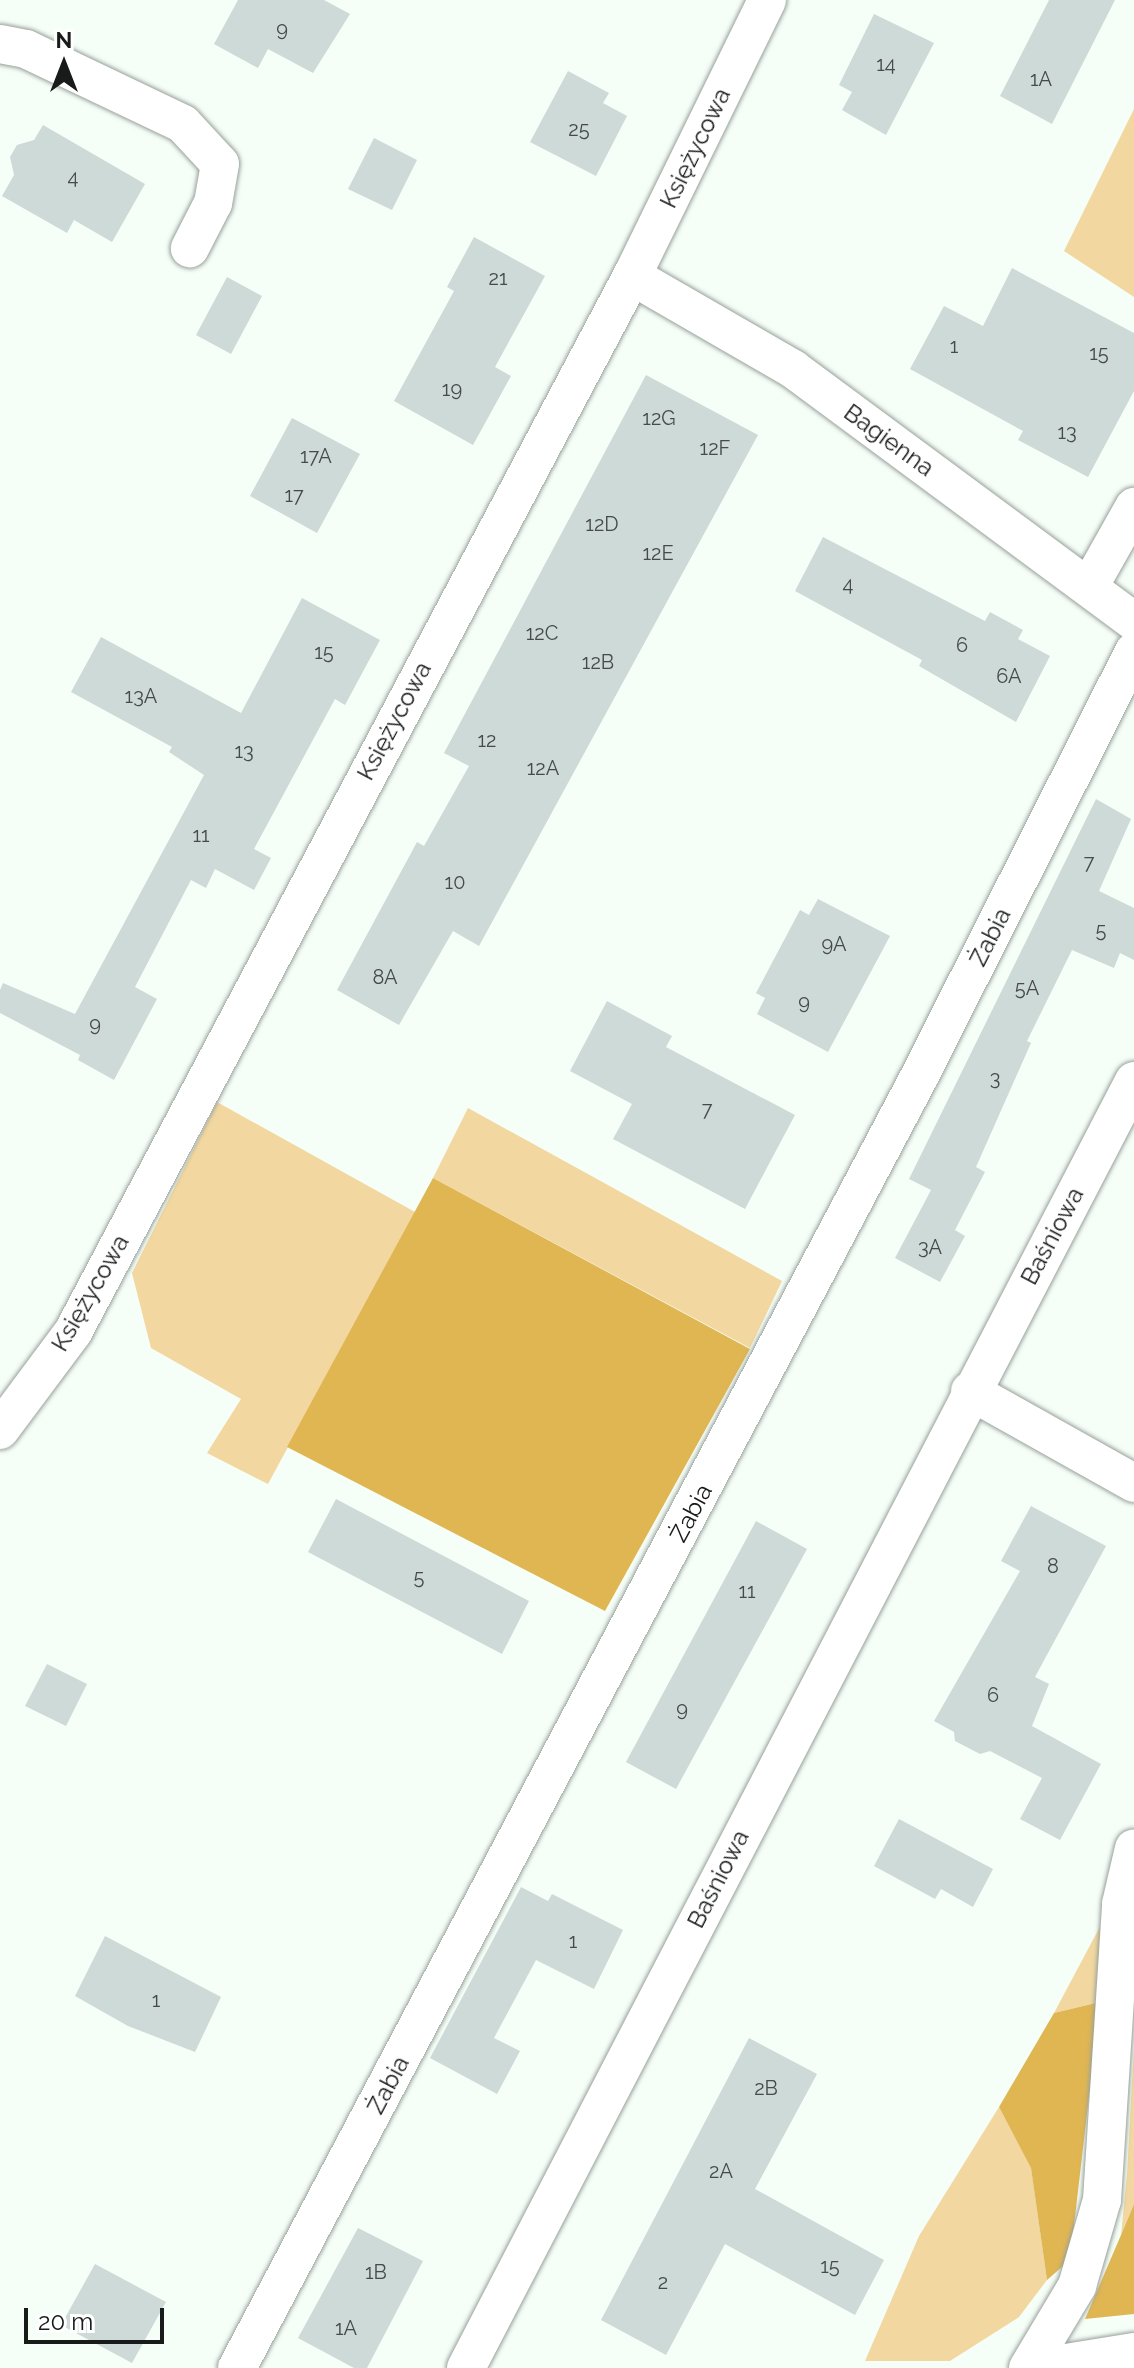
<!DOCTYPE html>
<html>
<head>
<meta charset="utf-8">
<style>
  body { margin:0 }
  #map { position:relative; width:1134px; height:2368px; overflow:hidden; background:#f5fef7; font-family:Raleway,sans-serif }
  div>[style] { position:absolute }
  .green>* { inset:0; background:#f2d8a0 }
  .forest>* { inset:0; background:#e0b653 }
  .building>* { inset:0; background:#cedad8 }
  .roads { filter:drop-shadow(0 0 2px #98a09a) drop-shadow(0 0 2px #98a09a) }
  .street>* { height:38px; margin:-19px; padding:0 19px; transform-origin:19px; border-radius:19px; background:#fff }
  span { translate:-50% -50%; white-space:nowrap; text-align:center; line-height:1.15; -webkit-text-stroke:7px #fff; paint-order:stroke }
  .number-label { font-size:20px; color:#464b49 }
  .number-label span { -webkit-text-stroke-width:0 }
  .street-label { font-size:24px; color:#181b19 }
  .north { position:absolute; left:24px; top:24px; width:80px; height:80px; -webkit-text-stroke:6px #fff; paint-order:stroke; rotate:0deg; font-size:22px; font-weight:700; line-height:32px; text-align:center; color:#181b19 }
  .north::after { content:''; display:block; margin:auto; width:28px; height:36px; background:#181b19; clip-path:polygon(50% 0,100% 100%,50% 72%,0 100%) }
  .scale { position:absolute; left:24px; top:2308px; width:140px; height:36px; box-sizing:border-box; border:4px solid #181b19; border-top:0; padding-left:10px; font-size:24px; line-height:28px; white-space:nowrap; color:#181b19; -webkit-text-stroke:6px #fff; paint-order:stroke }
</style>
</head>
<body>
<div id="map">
  <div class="green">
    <i style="clip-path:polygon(1134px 109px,1134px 297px,1064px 251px)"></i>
    <i style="clip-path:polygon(217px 1102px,415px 1212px,268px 1484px,207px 1453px,241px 1399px,151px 1348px,132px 1273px)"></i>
    <i style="clip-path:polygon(468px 1108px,782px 1281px,750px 1348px,433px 1178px)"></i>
    <i style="clip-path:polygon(1103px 1921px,1100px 2002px,1054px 2013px)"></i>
    <i style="clip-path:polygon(1134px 2048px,1134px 2204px,1121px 2235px,1127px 2174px)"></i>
    <i style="clip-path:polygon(999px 2107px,1031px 2167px,1047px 2280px,1019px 2317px,950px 2361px,865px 2361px,919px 2236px)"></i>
  </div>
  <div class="forest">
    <i style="clip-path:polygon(433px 1178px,750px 1349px,605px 1611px,287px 1447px)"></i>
    <i style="clip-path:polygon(1100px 2002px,1070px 2260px,1047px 2280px,1031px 2168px,999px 2107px,1054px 2013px)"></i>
    <i style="clip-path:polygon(1134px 2204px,1134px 2314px,1085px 2319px,1121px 2235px)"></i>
  </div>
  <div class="building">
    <i style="clip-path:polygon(238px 0,324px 0,350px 14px,313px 73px,268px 49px,258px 68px,214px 44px)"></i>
    <i style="clip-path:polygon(1049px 0,1115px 0,1052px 124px,1000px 96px)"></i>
    <i style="clip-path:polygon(874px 14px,934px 43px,886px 135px,842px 110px,852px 92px,839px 85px)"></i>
    <i style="clip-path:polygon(568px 71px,609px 93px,603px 103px,627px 116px,596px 176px,530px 142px)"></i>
    <i style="clip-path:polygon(43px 125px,145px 184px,112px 242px,74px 220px,67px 233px,2px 196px,14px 175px,10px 157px,17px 145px,34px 140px)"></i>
    <i style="clip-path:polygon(374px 138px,417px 160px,392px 210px,348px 189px)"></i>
    <i style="clip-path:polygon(474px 237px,545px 276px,495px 367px,511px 376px,473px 445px,394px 401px,454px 291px,447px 287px)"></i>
    <i style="clip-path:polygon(1012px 268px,1134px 333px,1134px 391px,1088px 477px,1018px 440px,1023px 431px,910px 369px,944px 306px,983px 326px)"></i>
    <i style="clip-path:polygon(227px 277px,262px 296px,231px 354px,196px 335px)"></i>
    <i style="clip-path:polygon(646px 375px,758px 435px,479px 946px,453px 931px,399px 1025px,337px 990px,417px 842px,424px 846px,469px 766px,444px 753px)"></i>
    <i style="clip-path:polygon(292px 418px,360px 454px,317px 533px,250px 496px)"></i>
    <i style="clip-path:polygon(823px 537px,985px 621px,990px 612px,1023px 630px,1018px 639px,1050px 656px,1016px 722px,919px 666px,922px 660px,795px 591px)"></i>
    <i style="clip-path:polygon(302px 598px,380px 640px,345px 705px,335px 699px,254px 849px,271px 858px,254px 890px,215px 869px,206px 888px,191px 880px,135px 987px,157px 999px,114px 1080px,78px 1060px,80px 1055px,0 1013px,0 990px,3px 983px,75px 1014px,204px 775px,169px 752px,172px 747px,71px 692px,101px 637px,241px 713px)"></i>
    <i style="clip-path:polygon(1096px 799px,1131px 819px,1099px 891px,1134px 908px,1134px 960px,1120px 953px,1114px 968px,1072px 950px,1027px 1041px,1031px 1043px,976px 1167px,985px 1172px,955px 1230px,965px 1236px,940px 1282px,895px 1258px,931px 1190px,909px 1179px)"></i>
    <i style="clip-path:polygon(818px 899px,890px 936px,828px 1052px,757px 1014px,765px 998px,756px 993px,800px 910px,809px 915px)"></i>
    <i style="clip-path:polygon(607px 1001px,672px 1036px,666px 1047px,795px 1115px,745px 1209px,613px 1139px,632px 1104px,570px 1071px)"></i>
    <i style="clip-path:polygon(336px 1499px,529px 1601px,502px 1654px,308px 1552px)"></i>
    <i style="clip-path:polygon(1031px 1506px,1106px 1546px,1035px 1677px,1049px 1684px,1032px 1726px,1101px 1764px,1060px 1840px,1020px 1819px,1042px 1778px,990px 1751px,980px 1754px,955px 1741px,954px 1732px,934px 1721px,1020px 1571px,1001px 1561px)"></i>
    <i style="clip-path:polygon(756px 1521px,807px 1549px,676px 1789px,626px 1762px)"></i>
    <i style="clip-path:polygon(47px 1664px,87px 1684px,66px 1726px,25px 1706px)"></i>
    <i style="clip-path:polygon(899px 1819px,993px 1869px,973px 1907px,941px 1889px,935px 1899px,874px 1866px)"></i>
    <i style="clip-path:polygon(521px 1887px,548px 1901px,552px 1894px,623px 1930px,594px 1989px,536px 1960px,494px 2038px,520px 2051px,497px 2094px,430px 2058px)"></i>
    <i style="clip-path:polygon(105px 1936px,221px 1997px,195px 2052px,128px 2026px,75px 1996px)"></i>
    <i style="clip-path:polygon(749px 2038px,817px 2074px,755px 2189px,884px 2260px,855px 2315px,725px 2244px,666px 2355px,601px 2320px)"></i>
    <i style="clip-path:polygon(358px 2228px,423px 2261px,367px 2368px,354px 2368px,298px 2338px)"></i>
    <i style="clip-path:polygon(95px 2264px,166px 2302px,132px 2363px,61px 2325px)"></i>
  </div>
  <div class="roads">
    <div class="street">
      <i style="left:0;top:44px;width:26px;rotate:11deg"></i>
      <i style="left:26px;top:49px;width:174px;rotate:25.5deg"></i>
      <i style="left:183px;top:124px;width:54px;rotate:47.2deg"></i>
      <i style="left:220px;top:164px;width:40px;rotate:100deg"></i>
      <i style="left:213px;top:203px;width:51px;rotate:117.1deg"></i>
      <i style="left:632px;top:276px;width:186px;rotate:30deg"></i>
      <i style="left:793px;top:369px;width:424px;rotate:36.5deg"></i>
      <i style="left:1089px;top:587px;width:92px;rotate:-60.6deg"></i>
      <i style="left:970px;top:1391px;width:188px;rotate:29.3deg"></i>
      <i style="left:0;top:1430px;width:122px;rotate:-53.3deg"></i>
      <i style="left:73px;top:1332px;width:1195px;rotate:-62.11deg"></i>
      <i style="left:632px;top:276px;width:307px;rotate:-63.9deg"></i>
      <i style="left:237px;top:2368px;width:1458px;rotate:-62.15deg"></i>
      <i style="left:918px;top:1079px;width:479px;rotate:-63.2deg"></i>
      <i style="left:466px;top:2368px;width:1450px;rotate:-62.57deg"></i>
      <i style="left:1028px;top:2368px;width:96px;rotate:-59.1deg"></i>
      <i style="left:1077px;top:2286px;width:90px;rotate:-73.8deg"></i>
      <i style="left:1102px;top:2200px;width:297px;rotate:-86.3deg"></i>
      <i style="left:1121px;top:1904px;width:57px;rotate:-76.9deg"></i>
      <i style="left:1035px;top:2368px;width:100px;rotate:-9.2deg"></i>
    </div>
  </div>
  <div class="number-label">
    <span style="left:282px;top:29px">9</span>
    <span style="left:886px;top:64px">14</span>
    <span style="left:1041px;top:79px">1A</span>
    <span style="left:579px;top:129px">25</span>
    <span style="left:73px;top:177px">4</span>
    <span style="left:498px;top:278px">21</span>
    <span style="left:954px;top:346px">1</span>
    <span style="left:1099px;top:353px">15</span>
    <span style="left:452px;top:389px">19</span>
    <span style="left:659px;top:418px">12G</span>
    <span style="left:1067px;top:432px">13</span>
    <span style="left:715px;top:448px">12F</span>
    <span style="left:316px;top:456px">17A</span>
    <span style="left:294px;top:495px">17</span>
    <span style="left:602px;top:524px">12D</span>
    <span style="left:658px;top:553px">12E</span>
    <span style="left:848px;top:584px">4</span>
    <span style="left:542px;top:633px">12C</span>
    <span style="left:962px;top:645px">6</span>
    <span style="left:324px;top:652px">15</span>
    <span style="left:598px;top:662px">12B</span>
    <span style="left:1009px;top:676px">6A</span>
    <span style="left:141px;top:696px">13A</span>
    <span style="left:487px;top:740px">12</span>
    <span style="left:244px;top:751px">13</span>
    <span style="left:543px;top:768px">12A</span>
    <span style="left:201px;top:835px">11</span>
    <span style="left:1089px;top:862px">7</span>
    <span style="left:455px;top:882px">10</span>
    <span style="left:1101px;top:930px">5</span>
    <span style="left:834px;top:944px">9A</span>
    <span style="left:385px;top:977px">8A</span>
    <span style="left:1027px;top:988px">5A</span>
    <span style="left:804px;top:1002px">9</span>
    <span style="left:95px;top:1024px">9</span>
    <span style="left:995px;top:1078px">3</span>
    <span style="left:707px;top:1109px">7</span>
    <span style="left:930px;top:1247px">3A</span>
    <span style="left:1053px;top:1566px">8</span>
    <span style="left:419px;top:1577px">5</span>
    <span style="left:747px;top:1591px">11</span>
    <span style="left:993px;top:1695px">6</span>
    <span style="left:682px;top:1709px">9</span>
    <span style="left:573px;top:1941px">1</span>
    <span style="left:156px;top:2000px">1</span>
    <span style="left:766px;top:2088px">2B</span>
    <span style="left:721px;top:2171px">2A</span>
    <span style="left:830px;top:2266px">15</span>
    <span style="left:376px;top:2272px">1B</span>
    <span style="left:663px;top:2282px">2</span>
    <span style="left:346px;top:2328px">1A</span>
  </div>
  <div class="street-label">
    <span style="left:695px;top:148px;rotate:-64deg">Księżycowa</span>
    <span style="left:889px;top:440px;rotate:36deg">Bagienna</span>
    <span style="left:394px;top:721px;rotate:-62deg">Księżycowa</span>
    <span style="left:990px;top:937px;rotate:-63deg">Żabia</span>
    <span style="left:1052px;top:1236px;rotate:-62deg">Baśniowa</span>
    <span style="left:90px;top:1293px;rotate:-60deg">Księżycowa</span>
    <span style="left:691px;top:1513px;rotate:-62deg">Żabia</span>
    <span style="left:718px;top:1879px;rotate:-63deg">Baśniowa</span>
    <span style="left:388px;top:2085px;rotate:-62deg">Żabia</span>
  </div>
  <div class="north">N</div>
  <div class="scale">20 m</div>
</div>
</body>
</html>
